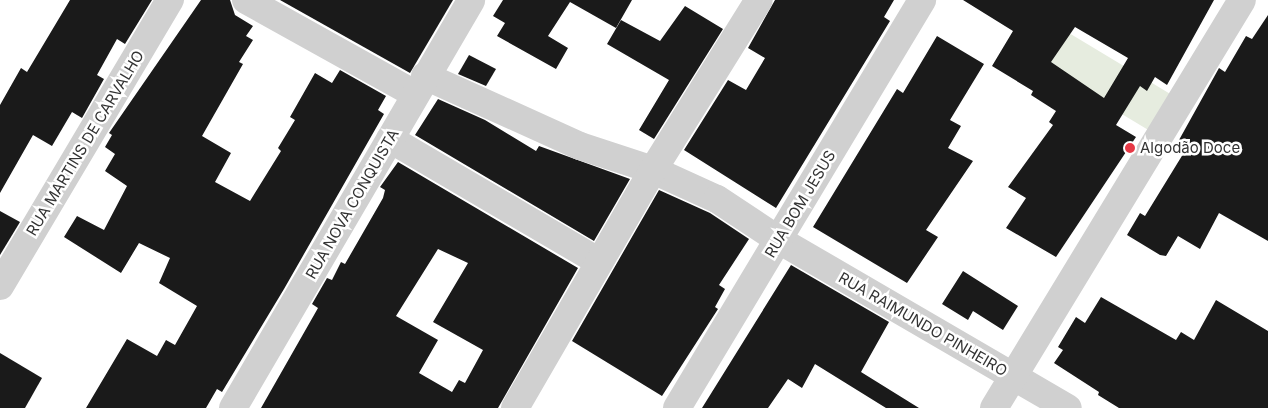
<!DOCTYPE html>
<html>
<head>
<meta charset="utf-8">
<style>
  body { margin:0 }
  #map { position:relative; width:1268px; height:408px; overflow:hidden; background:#fff; font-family:Inter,sans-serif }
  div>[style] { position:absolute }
  .green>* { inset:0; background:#e6ecdf }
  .building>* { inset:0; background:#1a1a1a }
  .minor>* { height:28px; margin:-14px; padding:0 14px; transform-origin:14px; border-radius:14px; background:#d0d0d0 }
  .dots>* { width:14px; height:14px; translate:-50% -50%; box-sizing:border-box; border:2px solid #fff; border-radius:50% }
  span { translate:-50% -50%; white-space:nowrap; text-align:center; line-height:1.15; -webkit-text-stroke:5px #fff; paint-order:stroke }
  .street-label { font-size:15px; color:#333 }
  .poi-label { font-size:15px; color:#333 }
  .left { translate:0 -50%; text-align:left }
</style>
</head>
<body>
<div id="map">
  <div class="green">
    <i style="clip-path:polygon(1059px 27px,1172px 95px,1150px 131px,1037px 63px)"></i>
  </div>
  <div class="building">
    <i style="clip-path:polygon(70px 0,152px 0,125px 44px,117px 39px,97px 75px,104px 79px,82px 118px,72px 112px,52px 146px,33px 135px,0 193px,0 105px,21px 68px,27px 72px)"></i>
    <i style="clip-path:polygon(201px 0,230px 0,235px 15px,253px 26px,246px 36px,253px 40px,239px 62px,243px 64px,202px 136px,231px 153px,215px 182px,250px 201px,281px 151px,278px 148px,295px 120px,290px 117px,315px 73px,332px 83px,340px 70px,386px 96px,378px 110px,384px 114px,284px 289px,222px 392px,217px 389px,206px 408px,86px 408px,127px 339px,157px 356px,166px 340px,175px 345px,197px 306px,159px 283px,170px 258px,139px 243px,121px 273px,64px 237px,77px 216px,104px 230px,127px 186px,105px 171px,115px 154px,105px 147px,112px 135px,109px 133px)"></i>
    <i style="clip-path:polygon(280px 0,453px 0,410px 73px)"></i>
    <i style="clip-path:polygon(503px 0,632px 0,616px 28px,570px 2px,548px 36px,568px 48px,556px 69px,497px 36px,505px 23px,493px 16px)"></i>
    <i style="clip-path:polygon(775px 0,894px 0,884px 17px,890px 21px,776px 208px,684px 150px,728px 80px,746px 90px,765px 58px,748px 48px)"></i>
    <i style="clip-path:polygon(evenodd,963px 0,1214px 0,1167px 85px,1155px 77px,1147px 91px,1140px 86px,1116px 125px,1136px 137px,1056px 257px,1006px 228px,1026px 198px,1008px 187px,1053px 125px,1049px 122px,1056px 111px,1031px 95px,1033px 91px,992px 66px,1013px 31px,963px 0,1075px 27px,1128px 58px,1104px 98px,1051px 62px,1075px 27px)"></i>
    <i style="clip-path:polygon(685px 6px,723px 29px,654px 139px,639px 130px,669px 80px,607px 44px,621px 20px,660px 41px)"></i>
    <i style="clip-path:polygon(1268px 15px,1268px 241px,1219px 213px,1200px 249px,1178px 236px,1166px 256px,1160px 255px,1127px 235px,1140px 213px,1145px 216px,1188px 146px,1179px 140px,1219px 68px,1225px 72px,1246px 36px,1252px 39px)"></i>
    <i style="clip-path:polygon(937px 36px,984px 64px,950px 120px,961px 126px,948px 148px,973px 161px,926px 230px,938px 237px,907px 283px,813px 227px,897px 89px,903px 93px)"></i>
    <i style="clip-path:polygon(469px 55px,496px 69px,486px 86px,458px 74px)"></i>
    <i style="clip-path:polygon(438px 99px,485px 120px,536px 151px,539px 146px,630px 179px,594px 241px,415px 135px)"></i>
    <i style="clip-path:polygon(evenodd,398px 162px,578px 268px,498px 408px,261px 408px,318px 308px,312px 304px,327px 278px,332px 280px,341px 262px,345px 264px,383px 198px,385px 190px,380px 187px,398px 162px,438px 249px,468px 263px,433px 322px,483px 350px,465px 383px,459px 380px,452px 392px,419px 373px,438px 340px,396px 316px,438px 249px)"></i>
    <i style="clip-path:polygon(659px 190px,710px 213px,749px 239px,719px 285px,725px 289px,715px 307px,718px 309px,662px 396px,572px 341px)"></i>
    <i style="clip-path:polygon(0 211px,20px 222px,0 255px)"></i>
    <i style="clip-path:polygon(791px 265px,889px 322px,861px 372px,919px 408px,886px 408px,815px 364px,802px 388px,788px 379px,768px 408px,702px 408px)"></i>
    <i style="clip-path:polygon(963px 271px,1018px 306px,1003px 330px,973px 311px,968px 320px,942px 304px)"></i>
    <i style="clip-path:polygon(1101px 297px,1176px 340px,1181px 332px,1194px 340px,1216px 300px,1268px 331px,1268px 408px,1119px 408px,1098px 395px,1099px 392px,1054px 363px,1063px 350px,1058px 347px,1076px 317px,1085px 323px)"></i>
    <i style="clip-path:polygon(0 353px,42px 378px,25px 408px,0 408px)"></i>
  </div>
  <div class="minor">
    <i style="left:246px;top:0;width:193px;rotate:29.1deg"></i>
    <i style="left:425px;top:76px;width:170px;rotate:24.3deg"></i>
    <i style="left:580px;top:146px;width:77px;rotate:18.2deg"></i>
    <i style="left:653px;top:170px;width:70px;rotate:24.4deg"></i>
    <i style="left:717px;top:199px;width:74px;rotate:33.5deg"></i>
    <i style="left:779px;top:240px;width:334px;rotate:30.2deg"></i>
    <i style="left:390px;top:139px;width:241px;rotate:30.4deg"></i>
    <i style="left:0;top:286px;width:333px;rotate:-59.3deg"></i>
    <i style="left:233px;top:408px;width:472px;rotate:-59.7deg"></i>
    <i style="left:515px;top:408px;width:275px;rotate:-59.9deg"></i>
    <i style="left:653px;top:170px;width:200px;rotate:-58.1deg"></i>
    <i style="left:677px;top:408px;width:476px;rotate:-59deg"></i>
    <i style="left:994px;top:408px;width:477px;rotate:-58.7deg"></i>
  </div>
  <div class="dots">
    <i style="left:1130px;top:148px;background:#e63946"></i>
  </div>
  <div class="street-label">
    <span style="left:85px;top:143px;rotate:-59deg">RUA MARTINS DE CARVALHO</span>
    <span style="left:352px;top:204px;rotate:-60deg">RUA NOVA CONQUISTA</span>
    <span style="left:800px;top:204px;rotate:-59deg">RUA BOM JESUS</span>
    <span style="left:923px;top:324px;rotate:30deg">RUA RAIMUNDO PINHEIRO</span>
  </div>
  <div class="poi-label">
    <span class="left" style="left:1140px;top:148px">Algodão Doce</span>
  </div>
</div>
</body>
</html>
